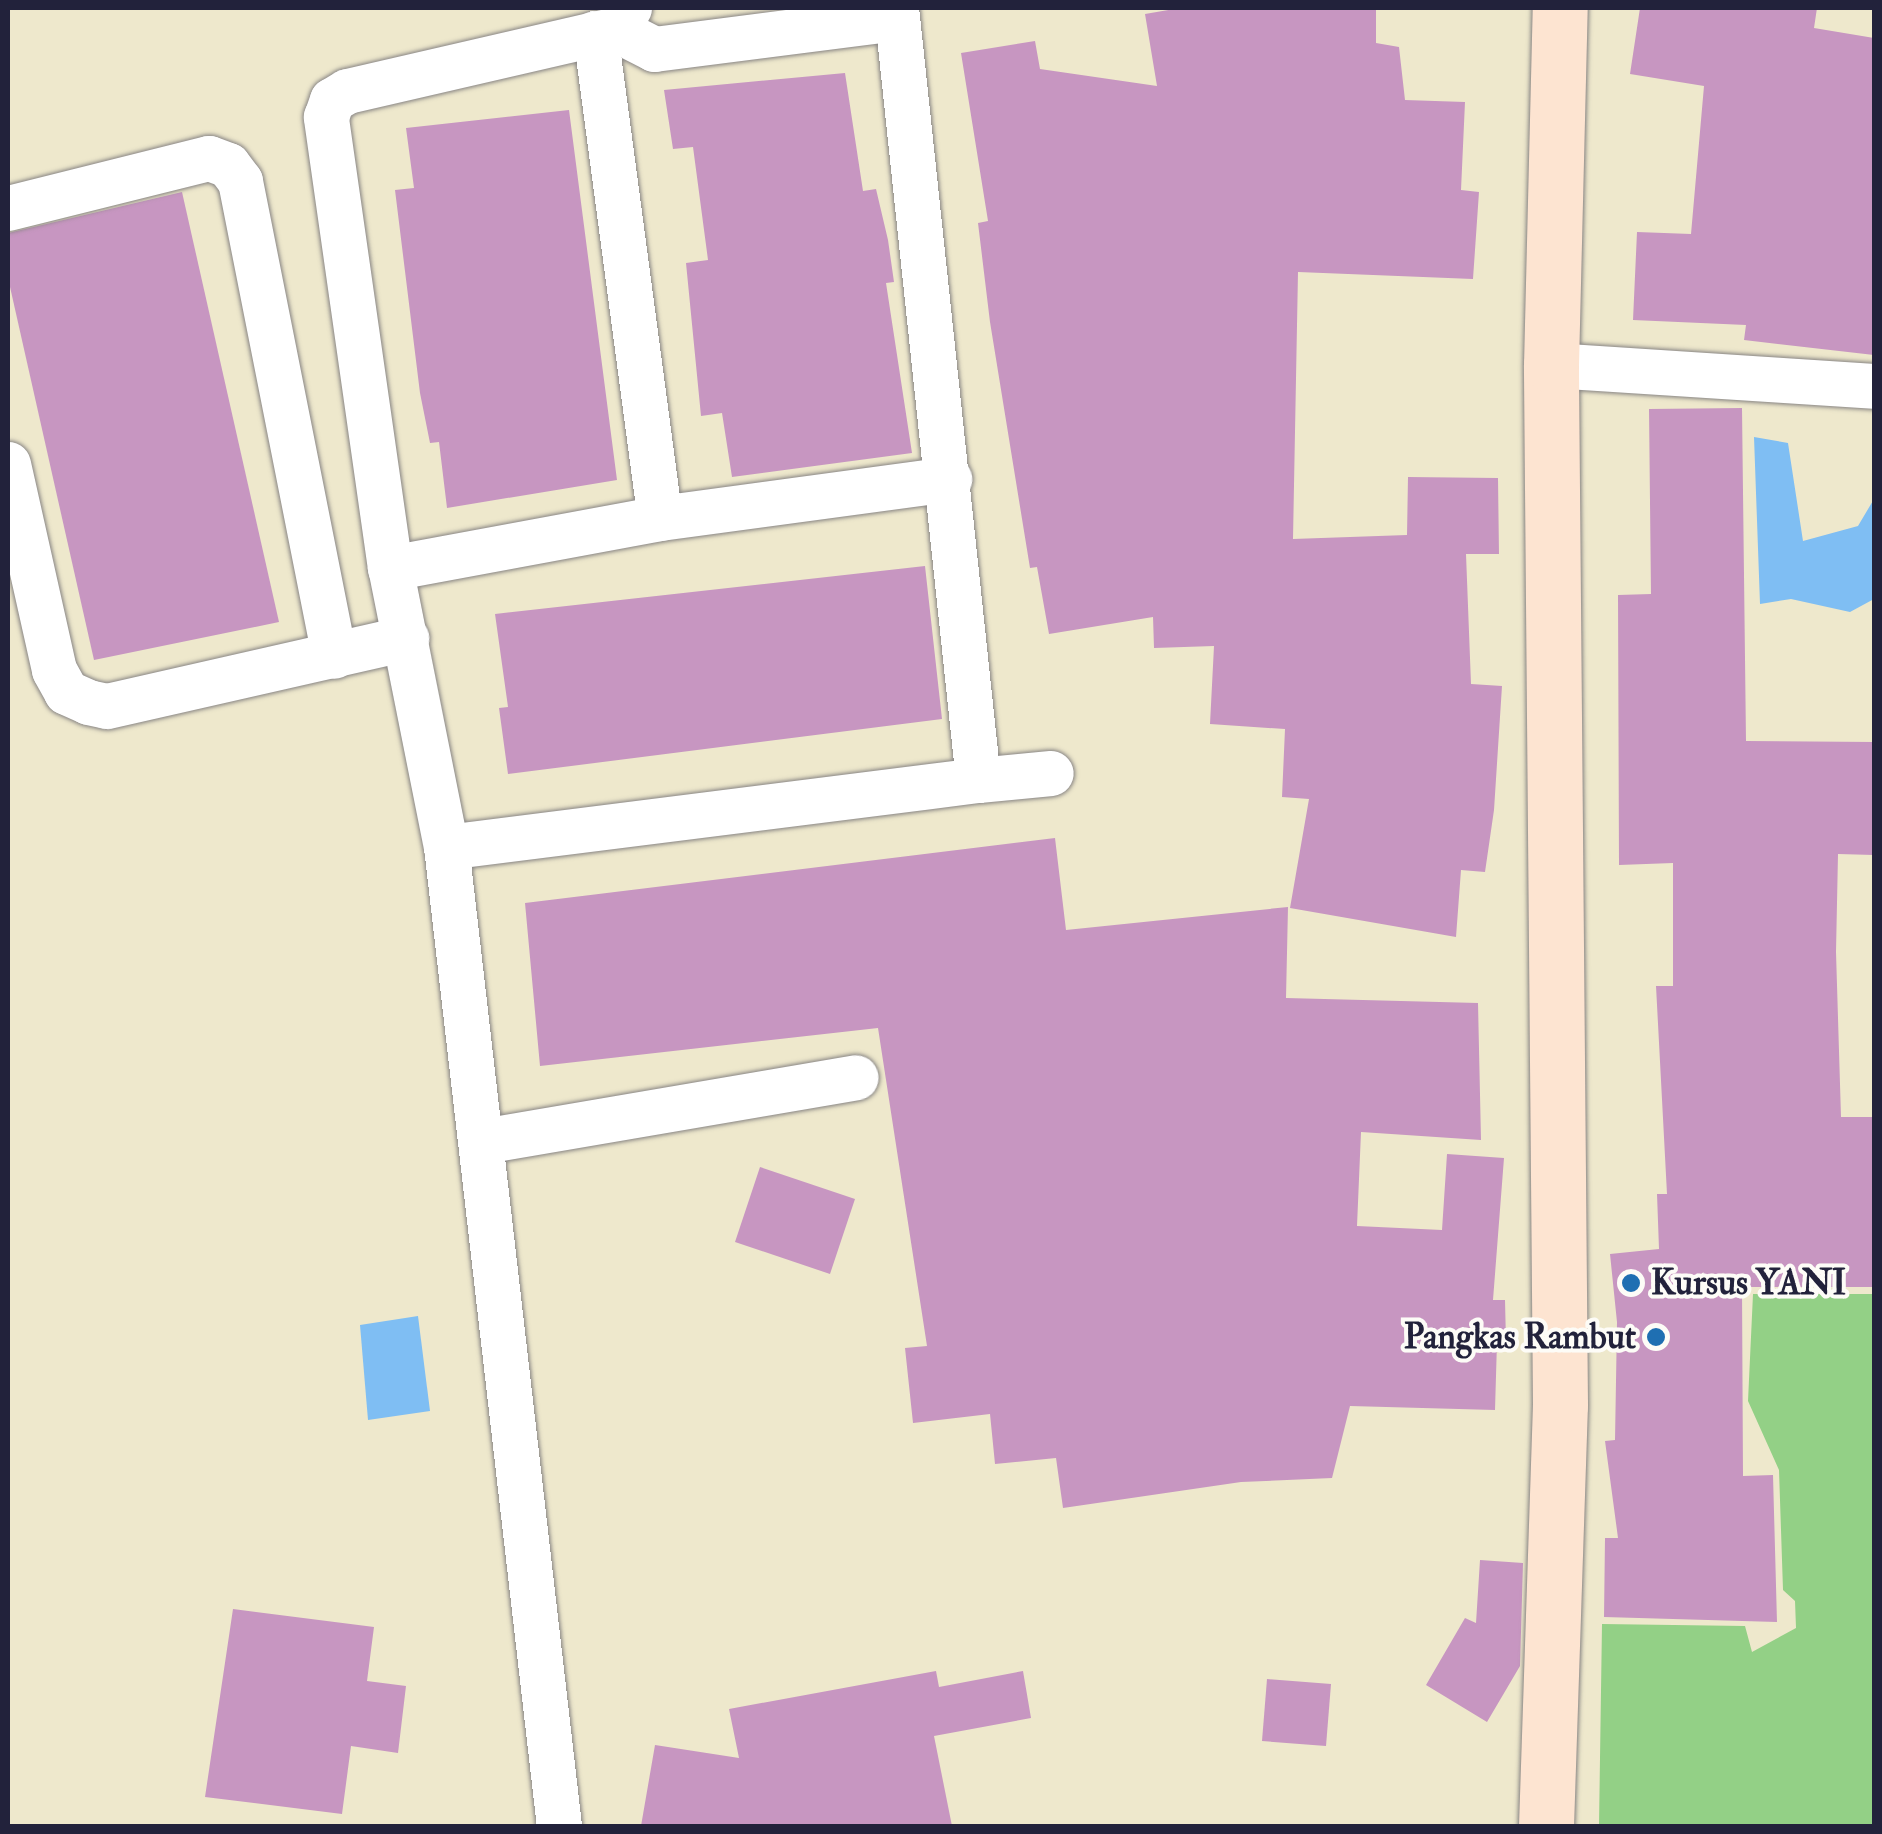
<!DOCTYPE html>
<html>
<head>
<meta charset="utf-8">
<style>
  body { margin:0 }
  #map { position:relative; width:1882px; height:1834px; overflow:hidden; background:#eee8cc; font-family:"IM FELL Double Pica",serif }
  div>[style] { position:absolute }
  .green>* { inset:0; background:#93d086 }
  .water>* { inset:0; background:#7fbef3 }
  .building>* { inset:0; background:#c796c1 }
  .roads { filter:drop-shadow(0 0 2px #888584) drop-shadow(0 0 2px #888584) }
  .street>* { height:45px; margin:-22.5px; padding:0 22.5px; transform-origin:22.5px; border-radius:22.5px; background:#fff }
  .secondary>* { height:55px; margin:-27.5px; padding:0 27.5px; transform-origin:27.5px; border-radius:27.5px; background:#fde4d1 }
  .dots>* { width:28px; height:28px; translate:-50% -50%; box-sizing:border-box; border:5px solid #fdfcf7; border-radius:50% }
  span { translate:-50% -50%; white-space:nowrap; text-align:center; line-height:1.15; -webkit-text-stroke:8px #fdfcf7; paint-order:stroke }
  .poi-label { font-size:35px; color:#22223b; font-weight:700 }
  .left { translate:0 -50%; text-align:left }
  .right { translate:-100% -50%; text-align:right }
  .frame { position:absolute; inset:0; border:10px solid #22223b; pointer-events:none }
</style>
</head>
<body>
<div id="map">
  <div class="green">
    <i style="clip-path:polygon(1753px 1294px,1874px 1294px,1874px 1826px,1599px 1826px,1602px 1624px,1745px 1626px,1752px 1652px,1796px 1628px,1795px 1601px,1783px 1590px,1779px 1470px,1748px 1401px)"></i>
  </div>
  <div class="water">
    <i style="clip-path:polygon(1754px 437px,1788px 443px,1803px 541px,1858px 526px,1874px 499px,1874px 599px,1850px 612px,1791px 599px,1760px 604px)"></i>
    <i style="clip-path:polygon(418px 1316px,430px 1411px,368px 1420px,360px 1325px)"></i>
  </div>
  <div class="building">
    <i style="clip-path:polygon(1180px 8px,1376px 8px,1376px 43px,1399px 47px,1405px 100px,1465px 102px,1461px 190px,1479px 192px,1473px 279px,1298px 272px,1293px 539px,1407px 535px,1408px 477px,1498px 478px,1499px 554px,1466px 554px,1471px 684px,1502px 686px,1494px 810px,1485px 872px,1461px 870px,1456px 937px,1290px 908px,1309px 799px,1282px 797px,1285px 729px,1210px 724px,1214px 646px,1154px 648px,1153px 617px,1049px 634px,1037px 567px,1030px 568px,990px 322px,978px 223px,988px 221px,961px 53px,1035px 41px,1040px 69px,1157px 86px,1145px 14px)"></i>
    <i style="clip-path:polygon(1640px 8px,1817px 8px,1814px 28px,1874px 38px,1874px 355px,1744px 340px,1746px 325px,1633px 320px,1637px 232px,1691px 234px,1704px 86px,1630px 74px)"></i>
    <i style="clip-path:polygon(845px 73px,863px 191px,876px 189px,888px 240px,894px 282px,886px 283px,912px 453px,732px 477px,722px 413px,701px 416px,686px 263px,708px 260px,693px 147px,673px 149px,664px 90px)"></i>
    <i style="clip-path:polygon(569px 110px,617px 480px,447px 508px,439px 442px,430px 443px,420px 393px,395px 190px,414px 188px,406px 128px)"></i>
    <i style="clip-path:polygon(182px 192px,279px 622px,94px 660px,8px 278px,8px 233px)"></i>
    <i style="clip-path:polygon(1742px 408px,1746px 741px,1874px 742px,1874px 855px,1838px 854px,1836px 952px,1841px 1117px,1874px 1117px,1874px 1287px,1742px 1287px,1743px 1476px,1773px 1475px,1777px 1622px,1604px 1617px,1605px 1538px,1618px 1538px,1605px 1441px,1615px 1440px,1617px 1322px,1610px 1254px,1659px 1249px,1657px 1194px,1667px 1194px,1656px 986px,1673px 986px,1673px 863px,1619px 865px,1618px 595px,1651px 594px,1649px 409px)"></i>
    <i style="clip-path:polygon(925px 566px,942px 719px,508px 774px,499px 708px,508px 707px,495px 614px)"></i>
    <i style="clip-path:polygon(1055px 838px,1066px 930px,1288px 907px,1286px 998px,1478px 1003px,1481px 1140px,1361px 1132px,1357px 1226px,1442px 1230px,1447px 1154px,1504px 1158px,1493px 1300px,1505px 1300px,1506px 1342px,1497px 1342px,1495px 1410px,1350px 1406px,1332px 1478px,1241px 1482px,1063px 1508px,1056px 1458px,995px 1464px,990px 1414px,913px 1423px,905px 1348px,927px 1346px,878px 1028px,540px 1066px,525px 903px)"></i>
    <i style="clip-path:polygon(760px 1167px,855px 1199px,830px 1274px,735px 1242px)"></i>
    <i style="clip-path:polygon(1480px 1560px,1523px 1563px,1520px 1666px,1487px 1722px,1426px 1685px,1465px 1618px,1476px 1623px)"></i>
    <i style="clip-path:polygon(233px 1609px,374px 1627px,367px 1681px,406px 1686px,398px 1753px,351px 1746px,342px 1814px,205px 1797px)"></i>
    <i style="clip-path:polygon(936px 1671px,939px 1687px,1023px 1671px,1031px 1718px,934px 1736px,952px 1826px,641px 1826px,655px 1745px,739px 1758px,729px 1709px)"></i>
    <i style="clip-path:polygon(1267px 1679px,1331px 1684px,1326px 1746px,1262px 1741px)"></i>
  </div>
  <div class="roads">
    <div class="street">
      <i style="left:629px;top:8px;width:25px;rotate:124deg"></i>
      <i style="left:615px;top:29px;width:44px;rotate:27.1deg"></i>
      <i style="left:654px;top:49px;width:245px;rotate:-7.3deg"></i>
      <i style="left:595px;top:33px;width:489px;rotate:82.4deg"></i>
      <i style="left:8px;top:208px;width:207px;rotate:-14deg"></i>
      <i style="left:209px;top:158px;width:20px;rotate:20deg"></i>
      <i style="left:228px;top:165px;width:20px;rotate:53deg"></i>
      <i style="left:240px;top:181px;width:484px;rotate:78.8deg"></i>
      <i style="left:1551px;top:365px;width:324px;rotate:3.7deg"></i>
      <i style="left:8px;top:464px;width:211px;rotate:77.4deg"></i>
      <i style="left:54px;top:670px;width:25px;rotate:61deg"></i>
      <i style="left:66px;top:692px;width:24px;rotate:24deg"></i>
      <i style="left:88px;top:702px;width:19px;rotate:12deg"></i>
      <i style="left:107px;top:706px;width:307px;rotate:-12.8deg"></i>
      <i style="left:390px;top:568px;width:456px;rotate:-98.1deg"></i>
      <i style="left:326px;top:117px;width:18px;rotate:-71deg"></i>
      <i style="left:332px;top:100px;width:17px;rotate:-31deg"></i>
      <i style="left:347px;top:91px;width:275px;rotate:-13deg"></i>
      <i style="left:978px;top:780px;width:73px;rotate:-5.5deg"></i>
      <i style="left:446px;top:847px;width:536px;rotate:-7.18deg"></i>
      <i style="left:978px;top:780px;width:776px;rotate:-96.06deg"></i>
      <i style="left:483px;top:1141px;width:378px;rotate:-9.7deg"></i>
      <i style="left:559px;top:1826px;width:985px;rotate:-96.58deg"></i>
      <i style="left:446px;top:847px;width:285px;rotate:-101.3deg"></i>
      <i style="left:390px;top:568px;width:275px;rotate:-10.5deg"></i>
      <i style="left:660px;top:518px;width:292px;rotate:-7.7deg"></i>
    </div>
    <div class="secondary">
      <i style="left:1546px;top:1826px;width:421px;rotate:-88.1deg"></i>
      <i style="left:1560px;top:1405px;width:1040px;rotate:-90.5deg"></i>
      <i style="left:1551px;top:365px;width:357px;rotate:-88.6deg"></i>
    </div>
  </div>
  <div class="dots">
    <i style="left:1631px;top:1283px;background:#1f6fb2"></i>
    <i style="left:1656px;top:1337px;background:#1f6fb2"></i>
  </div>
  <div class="poi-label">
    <span class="left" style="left:1651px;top:1283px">Kursus YANI</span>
    <span class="right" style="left:1636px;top:1337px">Pangkas Rambut</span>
  </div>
  <div class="frame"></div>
</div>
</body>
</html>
